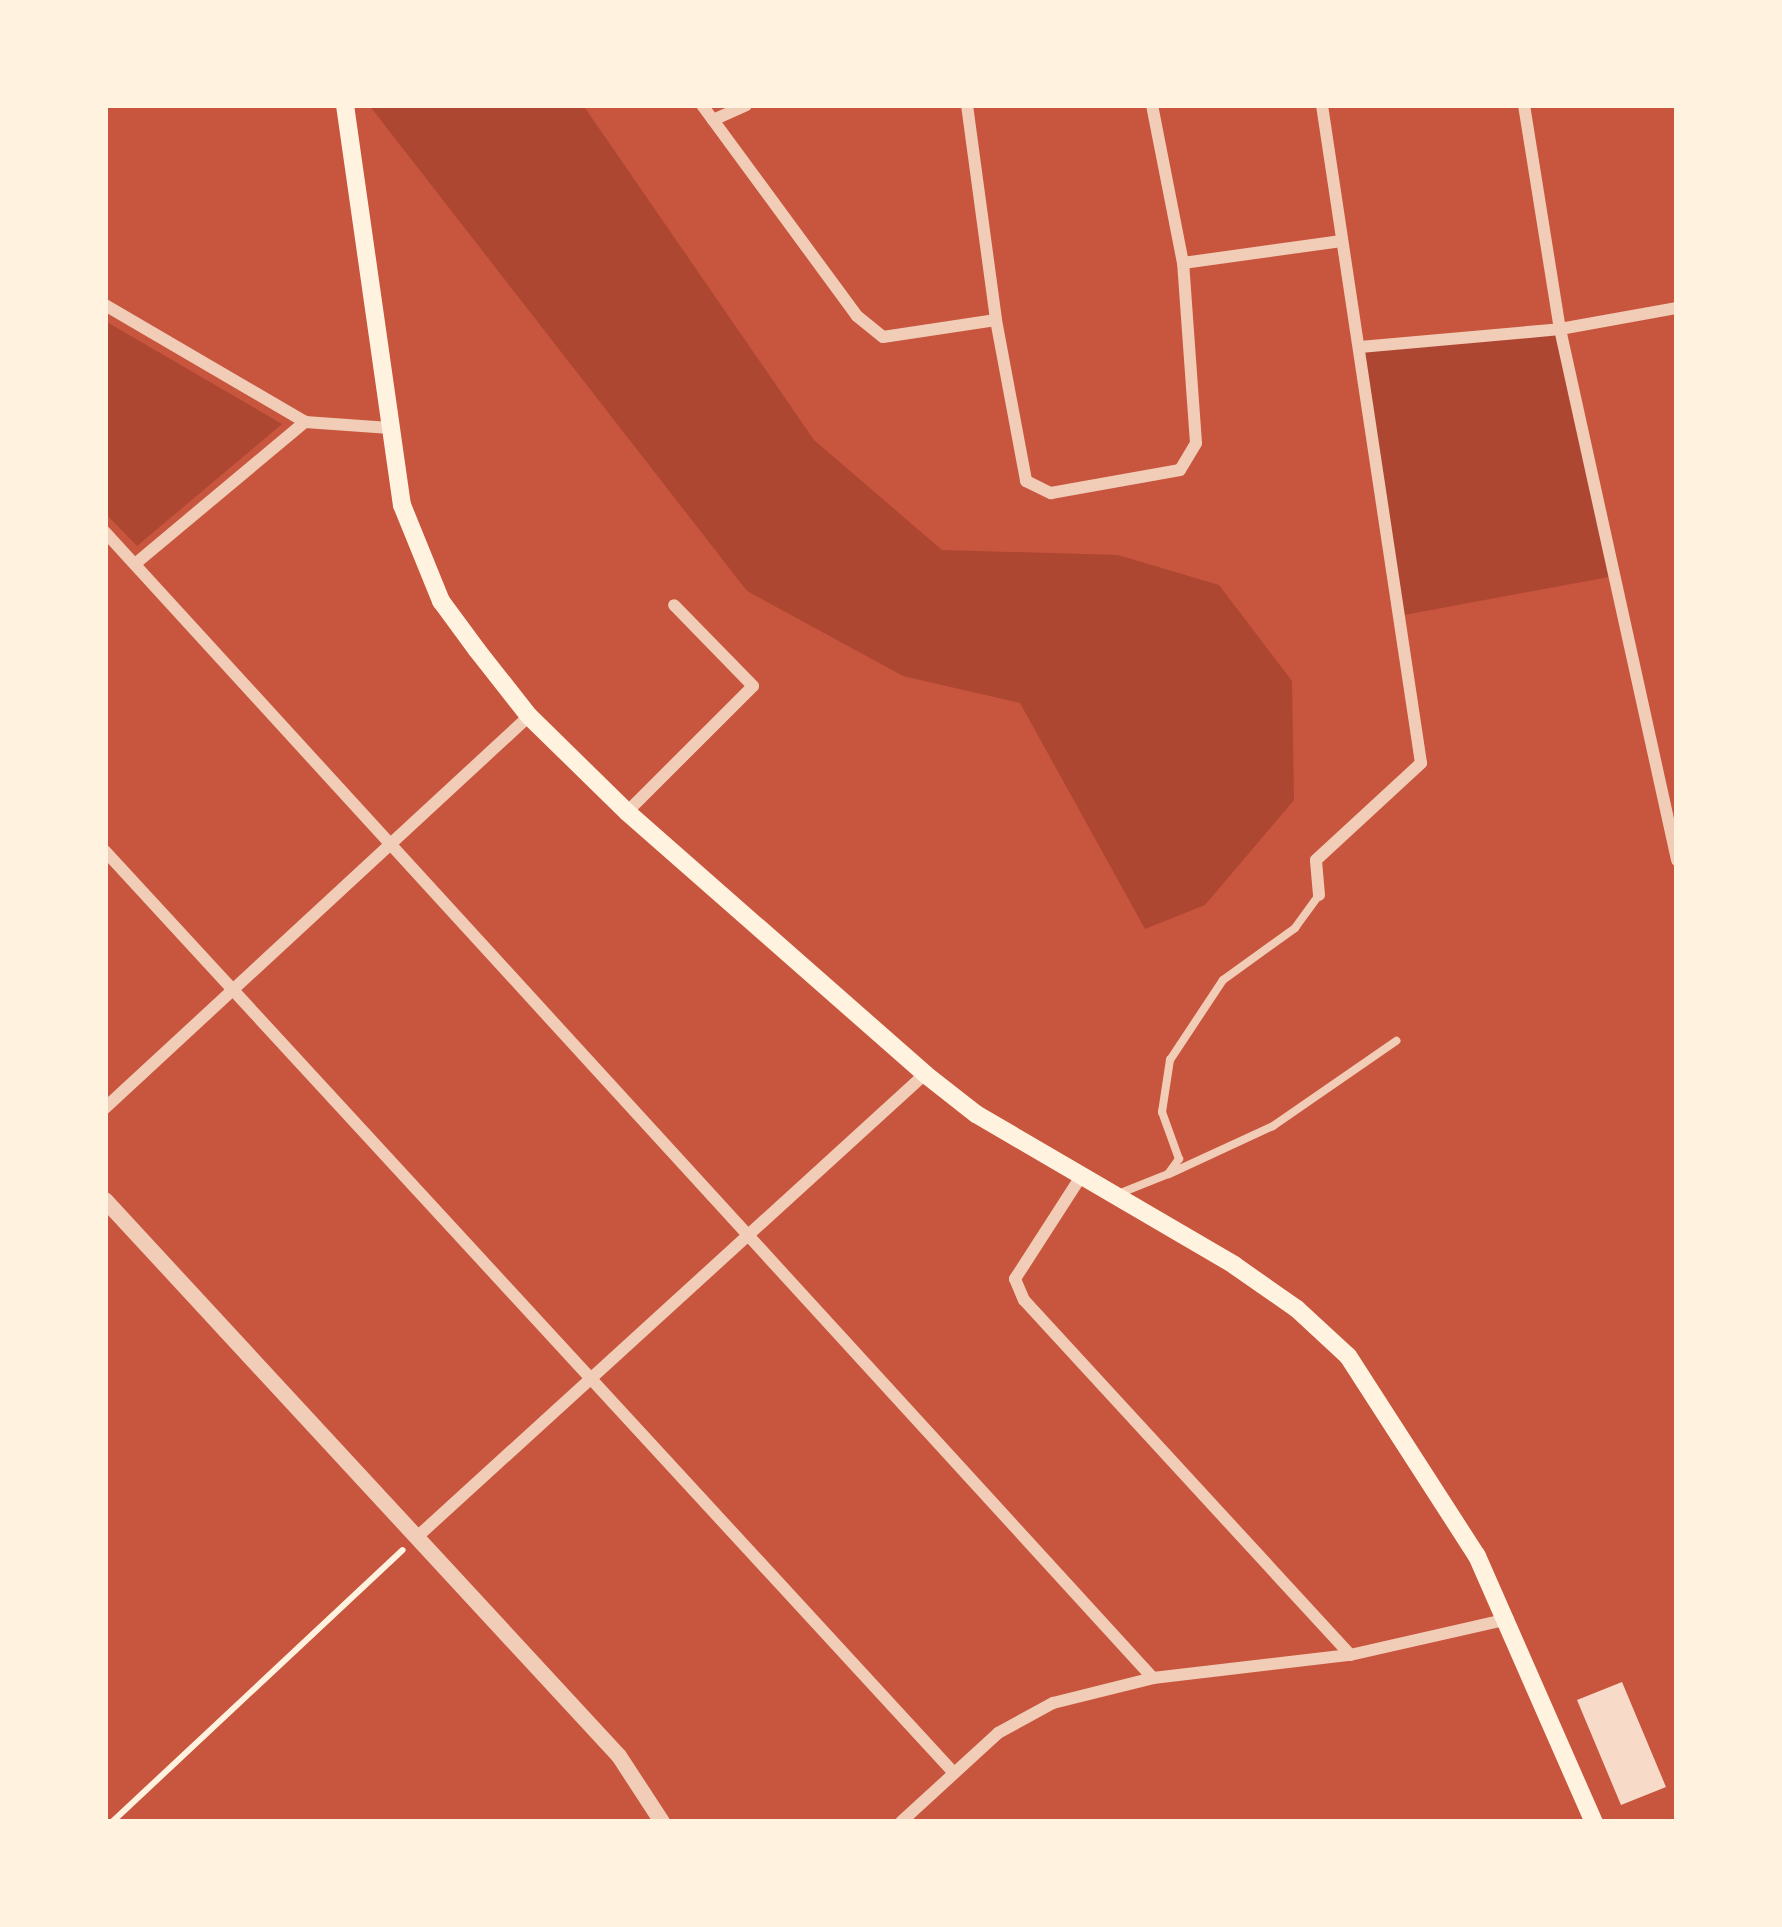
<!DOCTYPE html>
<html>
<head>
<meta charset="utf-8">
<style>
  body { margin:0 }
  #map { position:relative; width:1782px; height:1927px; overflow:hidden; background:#c8553d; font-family:"Libre Baskerville",serif }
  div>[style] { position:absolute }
  .green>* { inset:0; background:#ae4732 }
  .building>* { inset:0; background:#f7dbc8 }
  .path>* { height:6px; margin:-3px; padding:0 3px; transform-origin:3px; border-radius:3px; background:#fff3e0 }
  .service>* { height:8px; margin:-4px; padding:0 4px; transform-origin:4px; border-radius:4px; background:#f1ccb7 }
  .minor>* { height:12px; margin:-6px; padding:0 6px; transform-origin:6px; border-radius:6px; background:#f1ccb7 }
  .tertiary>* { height:16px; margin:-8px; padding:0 8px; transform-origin:8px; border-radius:8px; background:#f1ccb7 }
  .secondary>* { height:18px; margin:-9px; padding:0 9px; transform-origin:9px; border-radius:9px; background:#fff3e0 }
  span { translate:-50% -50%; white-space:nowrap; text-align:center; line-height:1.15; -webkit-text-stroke:9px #fff3e0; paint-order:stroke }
  .frame { position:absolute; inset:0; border:108px solid #fff3e0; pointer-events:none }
</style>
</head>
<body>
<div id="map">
  <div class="green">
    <i style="clip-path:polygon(369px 105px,583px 105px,814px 440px,942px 550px,1118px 555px,1219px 585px,1292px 681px,1294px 800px,1205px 905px,1145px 929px,1020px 703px,903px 676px,747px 591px)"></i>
    <i style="clip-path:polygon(105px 321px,282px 424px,137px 546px,105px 513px)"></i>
    <i style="clip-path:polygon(1560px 329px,1614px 576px,1399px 616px,1360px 347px)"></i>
  </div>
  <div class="building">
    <i style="clip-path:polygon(1622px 1682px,1666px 1787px,1621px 1805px,1577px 1700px)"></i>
  </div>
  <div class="path">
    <i style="left:112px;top:1822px;width:398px;rotate:-43.1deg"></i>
  </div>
  <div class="service">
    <i style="left:1169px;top:1174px;width:115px;rotate:-24.8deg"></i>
    <i style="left:1273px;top:1126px;width:150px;rotate:-34.6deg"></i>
    <i style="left:1118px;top:1194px;width:54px;rotate:-21.8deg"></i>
    <i style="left:1168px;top:1174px;width:19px;rotate:-54deg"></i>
    <i style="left:1179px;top:1159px;width:50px;rotate:-109.9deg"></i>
    <i style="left:1162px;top:1112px;width:53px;rotate:-81.3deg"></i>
    <i style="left:1170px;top:1060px;width:96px;rotate:-56.5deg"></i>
    <i style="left:1223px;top:980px;width:89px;rotate:-35.8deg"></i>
    <i style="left:1295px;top:928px;width:41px;rotate:-54deg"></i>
  </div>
  <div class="minor">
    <i style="left:702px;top:105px;width:262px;rotate:53.7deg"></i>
    <i style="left:857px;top:316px;width:33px;rotate:39deg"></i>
    <i style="left:883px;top:337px;width:114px;rotate:-8.6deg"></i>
    <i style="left:967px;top:105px;width:217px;rotate:82.3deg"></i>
    <i style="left:996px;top:320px;width:164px;rotate:79.4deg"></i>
    <i style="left:1026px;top:481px;width:28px;rotate:26deg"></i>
    <i style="left:1051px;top:493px;width:131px;rotate:-10.1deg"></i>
    <i style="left:1180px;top:470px;width:31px;rotate:-59deg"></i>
    <i style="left:1196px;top:443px;width:180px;rotate:-94.1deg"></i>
    <i style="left:1183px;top:263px;width:161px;rotate:-101.1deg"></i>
    <i style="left:1524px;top:105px;width:227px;rotate:80.9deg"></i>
    <i style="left:1560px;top:329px;width:544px;rotate:77.57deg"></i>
    <i style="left:713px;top:120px;width:36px;rotate:-24deg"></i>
    <i style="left:1183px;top:263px;width:160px;rotate:-7.9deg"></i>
    <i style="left:105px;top:305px;width:232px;rotate:30.3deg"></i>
    <i style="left:305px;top:422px;width:85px;rotate:4deg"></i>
    <i style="left:1360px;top:347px;width:201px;rotate:-5.1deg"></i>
    <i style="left:1560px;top:329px;width:119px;rotate:-10.2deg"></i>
    <i style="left:105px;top:532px;width:1553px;rotate:47.56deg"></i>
    <i style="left:135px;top:564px;width:222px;rotate:-39.9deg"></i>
    <i style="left:627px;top:812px;width:178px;rotate:-45deg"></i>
    <i style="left:753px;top:686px;width:113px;rotate:-134.3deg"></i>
    <i style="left:105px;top:851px;width:1252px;rotate:47.36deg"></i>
    <i style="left:1319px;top:895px;width:35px;rotate:-95deg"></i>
    <i style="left:1316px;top:860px;width:143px;rotate:-42.7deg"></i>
    <i style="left:1421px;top:763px;width:665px;rotate:-98.56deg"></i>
    <i style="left:105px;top:1108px;width:577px;rotate:-42.75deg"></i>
    <i style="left:1080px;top:1178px;width:120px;rotate:122.8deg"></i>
    <i style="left:1015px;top:1279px;width:23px;rotate:67deg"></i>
    <i style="left:1024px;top:1300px;width:482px;rotate:47.4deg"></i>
    <i style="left:417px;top:1537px;width:687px;rotate:-42.35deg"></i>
    <i style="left:901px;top:1822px;width:132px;rotate:-42.5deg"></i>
    <i style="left:998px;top:1733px;width:63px;rotate:-28.6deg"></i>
    <i style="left:1053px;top:1703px;width:103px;rotate:-14deg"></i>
    <i style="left:1153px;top:1678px;width:198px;rotate:-6.7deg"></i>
    <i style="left:1350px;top:1655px;width:162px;rotate:-12.8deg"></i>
  </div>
  <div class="tertiary">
    <i style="left:105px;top:1200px;width:757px;rotate:47.25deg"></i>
    <i style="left:619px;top:1756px;width:79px;rotate:56.9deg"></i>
  </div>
  <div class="secondary">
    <i style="left:345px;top:105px;width:404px;rotate:81.9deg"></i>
    <i style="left:402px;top:505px;width:104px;rotate:67.9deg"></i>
    <i style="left:441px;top:601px;width:61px;rotate:53.7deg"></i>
    <i style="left:477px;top:650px;width:84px;rotate:51.8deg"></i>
    <i style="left:529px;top:716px;width:137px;rotate:44.4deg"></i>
    <i style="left:627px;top:812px;width:397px;rotate:41.3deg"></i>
    <i style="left:925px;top:1074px;width:65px;rotate:38.1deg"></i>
    <i style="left:976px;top:1114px;width:299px;rotate:30.3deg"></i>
    <i style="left:1234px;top:1265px;width:77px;rotate:34.9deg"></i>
    <i style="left:1297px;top:1309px;width:69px;rotate:42.7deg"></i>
    <i style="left:1348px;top:1356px;width:238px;rotate:57.2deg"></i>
    <i style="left:1477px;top:1556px;width:291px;rotate:66.3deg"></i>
  </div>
  <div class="frame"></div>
</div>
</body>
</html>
